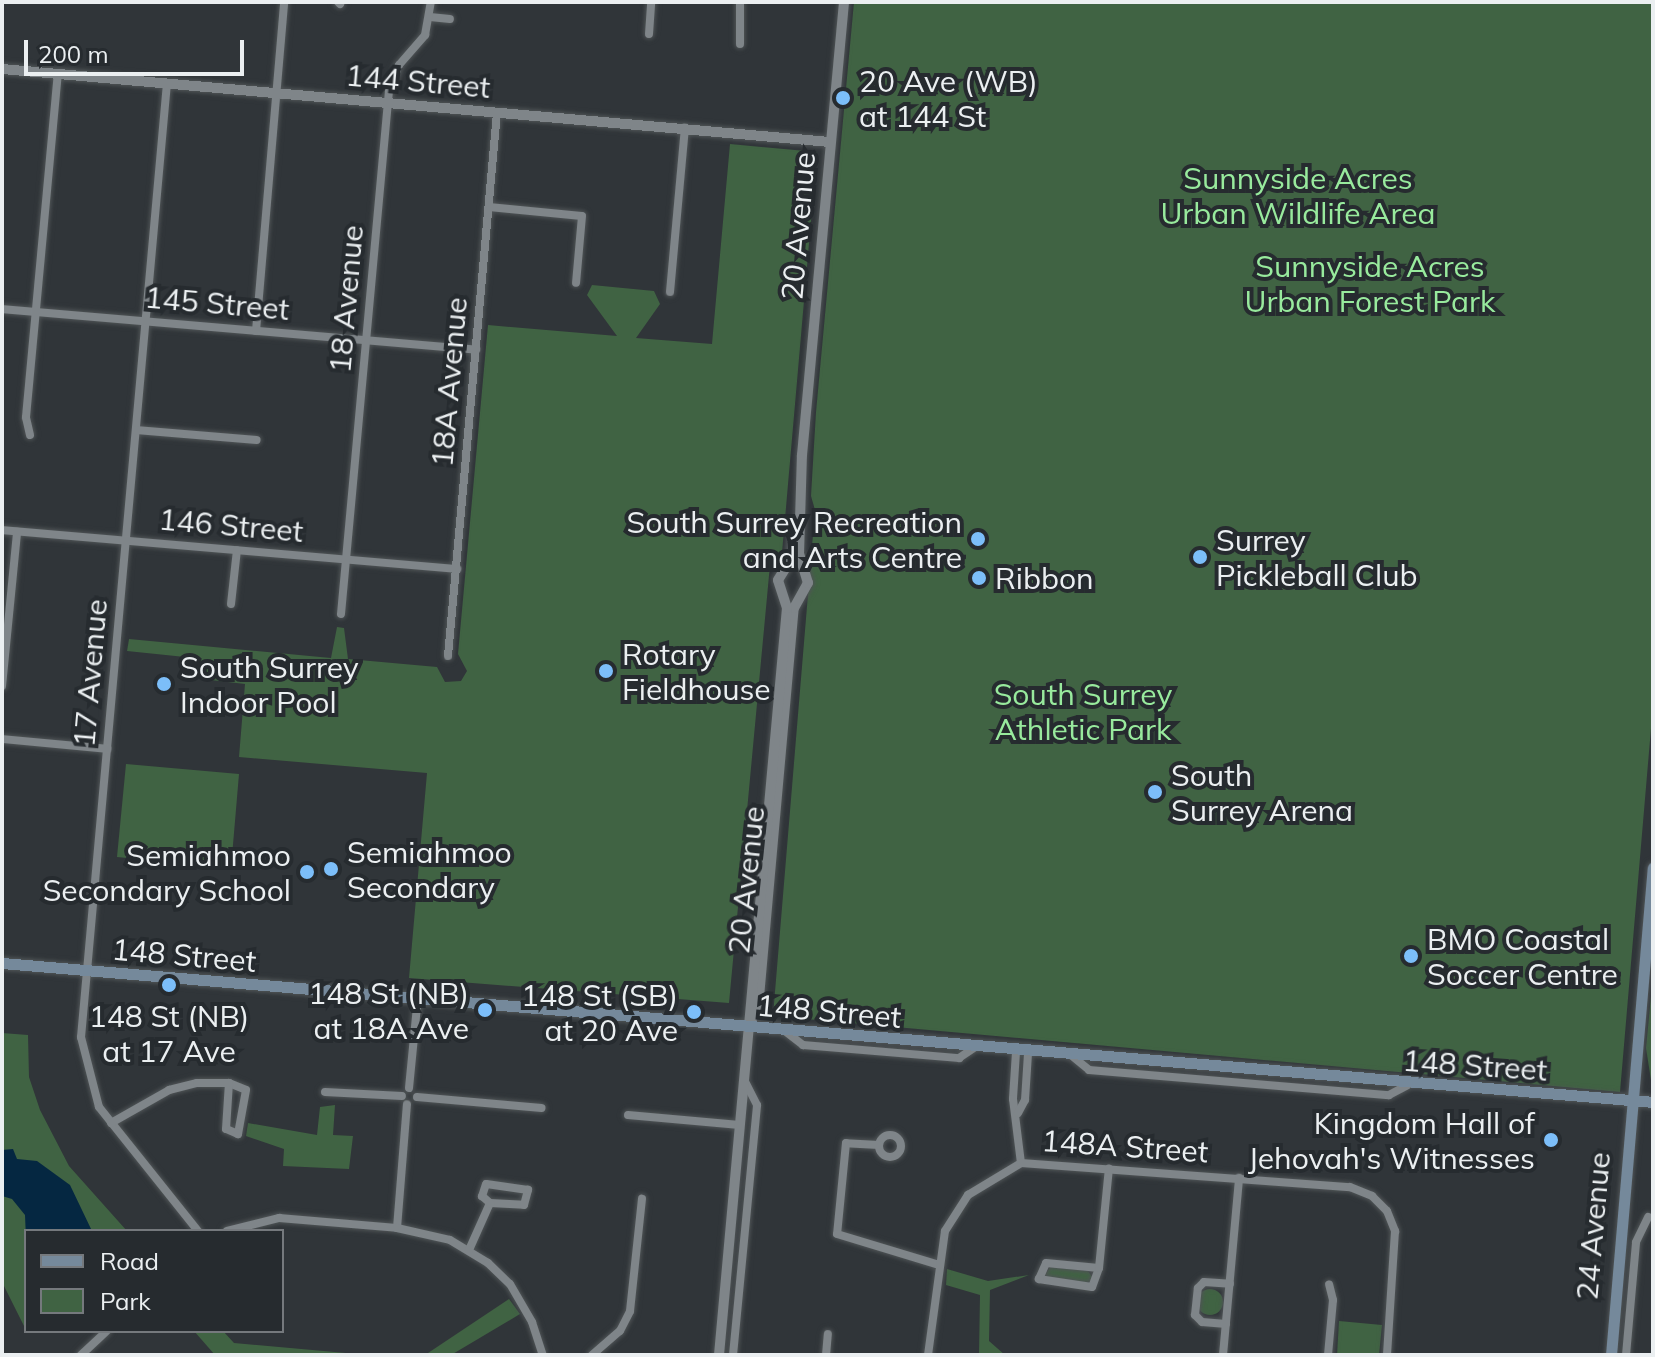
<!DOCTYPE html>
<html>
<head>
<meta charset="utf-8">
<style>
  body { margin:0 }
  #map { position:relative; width:1655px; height:1357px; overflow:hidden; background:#303539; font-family:Mulish,sans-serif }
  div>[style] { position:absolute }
  .green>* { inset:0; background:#406343 }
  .round { border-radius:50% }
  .water>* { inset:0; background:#052741 }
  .roads { filter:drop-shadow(0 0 2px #4f5456) drop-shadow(0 0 2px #4f5456) }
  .minor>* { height:8px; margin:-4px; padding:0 4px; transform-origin:4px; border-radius:4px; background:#7f8589 }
  .minor>.ring { margin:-4px; padding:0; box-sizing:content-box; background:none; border:8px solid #7f8589; border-radius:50% }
  .tertiary>* { height:10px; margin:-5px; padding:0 5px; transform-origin:5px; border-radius:5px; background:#7f8589 }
  .secondary>* { height:11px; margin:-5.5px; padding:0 5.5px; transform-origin:5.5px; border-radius:5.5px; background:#75899b }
  .dots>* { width:22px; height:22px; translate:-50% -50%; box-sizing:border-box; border:4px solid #262b2f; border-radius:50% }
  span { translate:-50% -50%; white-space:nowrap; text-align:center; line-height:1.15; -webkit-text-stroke:8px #262b2f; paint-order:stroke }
  .street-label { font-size:30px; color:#ebeff1 }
  .poi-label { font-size:30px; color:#ebeff1 }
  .left { translate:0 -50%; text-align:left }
  .right { translate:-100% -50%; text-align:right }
  .park-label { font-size:30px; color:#98ea9d }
  .frame { position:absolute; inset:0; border:4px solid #ebeff1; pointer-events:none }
  .legend { position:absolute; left:24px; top:1229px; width:260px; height:104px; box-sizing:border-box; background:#262b2f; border:2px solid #75797d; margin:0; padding:10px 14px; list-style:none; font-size:24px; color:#ebeff1 }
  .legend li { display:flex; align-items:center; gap:16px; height:40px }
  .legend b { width:40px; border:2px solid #75797d }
  .scale { position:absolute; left:24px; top:40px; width:220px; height:36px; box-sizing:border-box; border:4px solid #ebeff1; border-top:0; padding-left:10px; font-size:24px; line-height:28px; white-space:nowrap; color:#ebeff1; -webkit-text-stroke:6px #262b2f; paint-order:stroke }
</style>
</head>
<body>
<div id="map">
  <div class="green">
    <i style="clip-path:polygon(854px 2px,1653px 2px,1653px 705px,1620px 1092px,773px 1016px,815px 510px,811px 496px,816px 412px)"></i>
    <i style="clip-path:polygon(730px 144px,817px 152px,782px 553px,778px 563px,770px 565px,729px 1003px,409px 978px,427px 773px,239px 757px,245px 684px,202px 679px,185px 657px,127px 651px,129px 639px,331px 658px,337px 627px,344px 628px,348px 659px,437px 667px,445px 682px,461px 681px,467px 671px,458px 654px,488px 325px,617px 336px,587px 295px,592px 285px,654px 291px,660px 304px,636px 338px,712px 344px)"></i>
    <i style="clip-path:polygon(126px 764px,239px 774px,231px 868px,117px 857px)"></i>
    <i style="clip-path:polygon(1653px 975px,1653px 1093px,1646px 1048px)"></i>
    <i style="clip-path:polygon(2px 1033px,28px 1035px,29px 1077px,40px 1110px,69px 1166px,127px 1231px,26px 1231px,26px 1330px,2px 1282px)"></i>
    <i style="clip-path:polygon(335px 1105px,333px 1135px,353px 1136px,349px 1169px,283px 1166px,284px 1149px,246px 1136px,248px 1123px,317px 1135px,320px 1107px)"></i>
    <i style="clip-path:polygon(1050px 1267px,1088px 1271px,1093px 1278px,1090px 1283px,1044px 1277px)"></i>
    <i style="clip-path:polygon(947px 1269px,988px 1281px,1029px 1275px,990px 1290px,989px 1341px,1005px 1355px,979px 1355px,980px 1295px,946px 1285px)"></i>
    <i class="round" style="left:1197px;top:1289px;width:26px;height:26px"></i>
    <i style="clip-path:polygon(509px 1299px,520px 1314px,451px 1355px,425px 1355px)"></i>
    <i style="clip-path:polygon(1339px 1321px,1382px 1325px,1379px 1355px,1337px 1355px)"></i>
    <i style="clip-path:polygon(194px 1331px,223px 1331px,234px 1343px,368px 1355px,215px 1355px)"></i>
  </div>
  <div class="water">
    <i style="clip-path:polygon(13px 1149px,17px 1159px,37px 1161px,70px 1185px,92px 1231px,26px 1231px,26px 1239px,25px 1215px,12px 1199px,2px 1196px,2px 1150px)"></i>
  </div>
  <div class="roads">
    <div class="minor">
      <i style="left:338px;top:2px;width:3px;rotate:45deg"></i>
      <i style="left:740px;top:2px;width:42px;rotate:90deg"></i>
      <i style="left:430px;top:17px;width:20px;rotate:6deg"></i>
      <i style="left:649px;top:34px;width:32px;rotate:-86deg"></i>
      <i style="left:167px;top:83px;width:958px;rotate:95.15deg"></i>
      <i style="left:81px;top:1037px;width:72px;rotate:75.6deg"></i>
      <i style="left:99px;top:1107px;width:159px;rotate:51.4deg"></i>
      <i style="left:489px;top:207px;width:93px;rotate:5.5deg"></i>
      <i style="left:582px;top:216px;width:67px;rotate:95.1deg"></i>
      <i style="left:670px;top:292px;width:165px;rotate:-84.8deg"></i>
      <i style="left:2px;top:309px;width:476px;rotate:4.9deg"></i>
      <i style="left:256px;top:331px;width:330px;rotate:-85.1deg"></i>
      <i style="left:136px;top:430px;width:121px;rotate:4.7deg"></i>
      <i style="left:30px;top:435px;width:18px;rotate:-103deg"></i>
      <i style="left:26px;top:417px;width:344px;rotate:-84.7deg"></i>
      <i style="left:2px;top:530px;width:457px;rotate:4.9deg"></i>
      <i style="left:231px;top:604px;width:54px;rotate:-83.7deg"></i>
      <i style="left:341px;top:614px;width:525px;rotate:-84.76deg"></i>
      <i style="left:389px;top:91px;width:28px;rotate:-69deg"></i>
      <i style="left:399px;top:65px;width:40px;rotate:-49deg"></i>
      <i style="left:425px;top:35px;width:34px;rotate:-80deg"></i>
      <i style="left:448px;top:656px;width:546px;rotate:-84.85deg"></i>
      <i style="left:2px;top:686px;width:155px;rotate:-84.4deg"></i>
      <i style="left:2px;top:739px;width:106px;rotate:5.4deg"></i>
      <i style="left:785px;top:1031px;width:23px;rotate:38deg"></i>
      <i style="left:803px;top:1045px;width:157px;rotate:4.8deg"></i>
      <i style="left:959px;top:1058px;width:18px;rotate:-34deg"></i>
      <i style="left:1016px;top:1052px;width:47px;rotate:93.7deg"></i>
      <i style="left:1013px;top:1099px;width:64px;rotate:82.9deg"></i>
      <i style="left:1072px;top:1056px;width:22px;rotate:39deg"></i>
      <i style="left:1089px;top:1070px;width:301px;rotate:4.8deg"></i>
      <i style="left:1389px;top:1095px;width:21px;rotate:-28deg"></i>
      <i style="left:229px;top:1083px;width:18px;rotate:22deg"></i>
      <i style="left:246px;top:1090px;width:45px;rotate:100.3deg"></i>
      <i style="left:238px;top:1134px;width:13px;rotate:-157deg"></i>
      <i style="left:226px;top:1129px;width:46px;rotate:-86.3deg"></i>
      <i style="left:409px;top:1088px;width:91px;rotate:-84.4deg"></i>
      <i style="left:325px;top:1092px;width:77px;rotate:3deg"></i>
      <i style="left:417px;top:1097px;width:125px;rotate:5deg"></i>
      <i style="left:1018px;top:1113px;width:15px;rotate:-62deg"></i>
      <i style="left:1025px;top:1100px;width:47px;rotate:-86.3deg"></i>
      <i style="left:628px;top:1115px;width:112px;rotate:5.1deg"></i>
      <i style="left:111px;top:1123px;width:67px;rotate:-29.6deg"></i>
      <i style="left:169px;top:1090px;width:29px;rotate:-14deg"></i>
      <i style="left:197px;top:1083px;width:32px"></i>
      <i class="ring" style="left:879px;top:1135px;width:14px;height:14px"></i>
      <i style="left:879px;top:1145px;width:33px;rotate:-177deg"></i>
      <i style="left:846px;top:1143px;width:91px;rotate:95.6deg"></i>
      <i style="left:837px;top:1234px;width:103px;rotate:16.9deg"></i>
      <i style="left:397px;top:1228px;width:124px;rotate:-85.4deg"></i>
      <i style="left:227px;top:1231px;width:54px;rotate:-14deg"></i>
      <i style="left:279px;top:1218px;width:118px;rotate:4.8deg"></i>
      <i style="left:397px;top:1228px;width:54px;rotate:12.8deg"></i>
      <i style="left:450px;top:1240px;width:44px;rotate:31.2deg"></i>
      <i style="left:488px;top:1263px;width:30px;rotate:44deg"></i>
      <i style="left:510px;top:1284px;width:44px;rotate:59.9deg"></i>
      <i style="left:532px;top:1322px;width:35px;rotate:72deg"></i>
      <i style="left:469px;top:1250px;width:51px;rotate:-65.9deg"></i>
      <i style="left:490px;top:1203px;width:34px;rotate:3deg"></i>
      <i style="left:524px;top:1205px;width:16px;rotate:-75deg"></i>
      <i style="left:528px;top:1190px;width:42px;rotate:-171.9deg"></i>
      <i style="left:486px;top:1184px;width:13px;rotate:108deg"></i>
      <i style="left:482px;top:1196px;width:11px;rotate:41deg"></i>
      <i style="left:1099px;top:1268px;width:20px;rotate:110deg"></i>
      <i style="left:1092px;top:1287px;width:54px;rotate:-171.4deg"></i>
      <i style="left:1039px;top:1279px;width:17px;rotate:-66deg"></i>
      <i style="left:1046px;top:1263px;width:53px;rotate:5.4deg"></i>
      <i style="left:1099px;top:1268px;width:100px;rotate:-84.3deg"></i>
      <i style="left:1226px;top:1324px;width:24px;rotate:-175deg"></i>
      <i style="left:1202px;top:1322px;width:10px;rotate:-135deg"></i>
      <i style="left:1195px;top:1315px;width:27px;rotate:-84deg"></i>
      <i style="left:1198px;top:1288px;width:8px;rotate:-45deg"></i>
      <i style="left:1204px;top:1282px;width:26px;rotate:4deg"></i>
      <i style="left:81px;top:1355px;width:35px;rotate:-43deg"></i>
      <i style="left:592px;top:1355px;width:37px;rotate:-41deg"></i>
      <i style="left:620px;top:1331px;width:22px;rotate:-63deg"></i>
      <i style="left:630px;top:1311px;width:113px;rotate:-83.9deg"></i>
      <i style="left:733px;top:1355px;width:251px;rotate:-84.5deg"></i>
      <i style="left:757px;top:1105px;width:28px;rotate:-117deg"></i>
      <i style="left:826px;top:1355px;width:21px;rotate:-85deg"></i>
      <i style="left:928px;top:1355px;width:125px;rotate:-82.2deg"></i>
      <i style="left:945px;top:1231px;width:43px;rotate:-57.4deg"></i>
      <i style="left:968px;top:1195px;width:62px;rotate:-31.1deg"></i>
      <i style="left:1021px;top:1163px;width:330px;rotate:4.2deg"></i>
      <i style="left:1350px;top:1187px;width:24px;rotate:22deg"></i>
      <i style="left:1372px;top:1196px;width:21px;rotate:45deg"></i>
      <i style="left:1387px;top:1211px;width:22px;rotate:68deg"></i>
      <i style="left:1395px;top:1231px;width:124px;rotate:93.7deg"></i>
      <i style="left:1223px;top:1355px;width:178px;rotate:-84.8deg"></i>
      <i style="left:1328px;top:1355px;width:55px;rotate:-84.8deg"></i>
      <i style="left:1333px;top:1300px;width:16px;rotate:-104deg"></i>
      <i style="left:1626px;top:1355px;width:113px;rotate:-84.9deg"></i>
      <i style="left:1636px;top:1242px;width:28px;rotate:-64deg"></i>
    </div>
    <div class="tertiary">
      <i style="left:2px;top:69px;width:831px;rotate:5.04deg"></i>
      <i style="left:749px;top:1028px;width:33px;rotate:-72deg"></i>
      <i style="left:759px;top:997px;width:391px;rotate:-84.9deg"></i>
      <i style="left:794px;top:608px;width:29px;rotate:-61deg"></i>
      <i style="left:808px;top:583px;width:30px;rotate:-107deg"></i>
      <i style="left:799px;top:554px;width:99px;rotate:-88.3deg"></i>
      <i style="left:802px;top:455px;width:455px;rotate:-84.7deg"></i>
      <i style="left:719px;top:1355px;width:750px;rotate:-84.8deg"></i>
      <i style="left:787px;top:608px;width:29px;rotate:-108deg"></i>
      <i style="left:778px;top:580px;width:25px;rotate:-58deg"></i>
      <i style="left:791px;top:559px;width:30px;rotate:-84deg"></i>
    </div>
    <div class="secondary">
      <i style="left:2px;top:963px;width:1657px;rotate:4.81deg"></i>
      <i style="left:1611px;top:1355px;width:489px;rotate:-85.1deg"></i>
    </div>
  </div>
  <div class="dots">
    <i style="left:843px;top:98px;background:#7cbef9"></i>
    <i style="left:978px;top:539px;background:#7cbef9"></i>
    <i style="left:1200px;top:557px;background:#7cbef9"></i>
    <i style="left:979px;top:578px;background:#7cbef9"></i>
    <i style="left:606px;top:671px;background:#7cbef9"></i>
    <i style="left:164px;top:684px;background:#7cbef9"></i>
    <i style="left:1155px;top:792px;background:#7cbef9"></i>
    <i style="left:331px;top:869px;background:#7cbef9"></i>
    <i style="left:307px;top:872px;background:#7cbef9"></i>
    <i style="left:1411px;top:956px;background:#7cbef9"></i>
    <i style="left:169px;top:985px;background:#7cbef9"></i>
    <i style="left:485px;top:1010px;background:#7cbef9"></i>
    <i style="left:694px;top:1012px;background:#7cbef9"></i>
    <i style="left:1551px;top:1140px;background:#7cbef9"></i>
  </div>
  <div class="street-label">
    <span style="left:418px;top:81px;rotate:5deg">144 Street</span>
    <span style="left:798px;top:226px;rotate:-85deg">20 Avenue</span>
    <span style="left:346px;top:299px;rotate:-85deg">18 Avenue</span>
    <span style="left:217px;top:303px;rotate:5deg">145 Street</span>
    <span style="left:449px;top:382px;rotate:-85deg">18A Avenue</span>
    <span style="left:231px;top:525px;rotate:5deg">146 Street</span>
    <span style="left:90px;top:673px;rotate:-85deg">17 Avenue</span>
    <span style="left:746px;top:880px;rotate:-84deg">20 Avenue</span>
    <span style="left:184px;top:955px;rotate:5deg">148 Street</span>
    <span style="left:829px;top:1011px;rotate:5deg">148 Street</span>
    <span style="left:1475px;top:1065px;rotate:4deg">148 Street</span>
    <span style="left:1125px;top:1146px;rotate:4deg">148A Street</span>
    <span style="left:1593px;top:1226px;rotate:-85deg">24 Avenue</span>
  </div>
  <div class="poi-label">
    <span class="left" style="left:859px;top:98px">20 Ave (WB)<br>at 144 St</span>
    <span class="right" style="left:962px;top:539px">South Surrey Recreation<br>and Arts Centre</span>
    <span class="left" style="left:1216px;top:557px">Surrey<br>Pickleball Club</span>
    <span class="left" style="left:995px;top:578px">Ribbon</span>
    <span class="left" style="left:622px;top:671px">Rotary<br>Fieldhouse</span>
    <span class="left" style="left:180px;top:684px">South Surrey<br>Indoor Pool</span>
    <span class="left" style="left:1171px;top:792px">South<br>Surrey Arena</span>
    <span class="left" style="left:347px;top:869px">Semiahmoo<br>Secondary</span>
    <span class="right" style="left:291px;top:872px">Semiahmoo<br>Secondary School</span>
    <span class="left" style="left:1427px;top:956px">BMO Coastal<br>Soccer Centre</span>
    <span class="right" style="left:469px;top:1010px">148 St (NB)<br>at 18A Ave</span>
    <span class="right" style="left:678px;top:1012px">148 St (SB)<br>at 20 Ave</span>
    <span style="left:169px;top:1033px">148 St (NB)<br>at 17 Ave</span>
    <span class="right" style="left:1535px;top:1140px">Kingdom Hall of<br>Jehovah's Witnesses</span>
  </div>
  <div class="park-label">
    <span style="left:1298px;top:195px">Sunnyside Acres<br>Urban Wildlife Area</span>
    <span style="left:1370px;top:283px">Sunnyside Acres<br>Urban Forest Park</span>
    <span style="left:1083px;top:711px">South Surrey<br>Athletic Park</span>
  </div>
  <div class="frame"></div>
  <ul class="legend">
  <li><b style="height:10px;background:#75899b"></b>Road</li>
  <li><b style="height:22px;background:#406343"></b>Park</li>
  </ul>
  <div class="scale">200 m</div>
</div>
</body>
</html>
